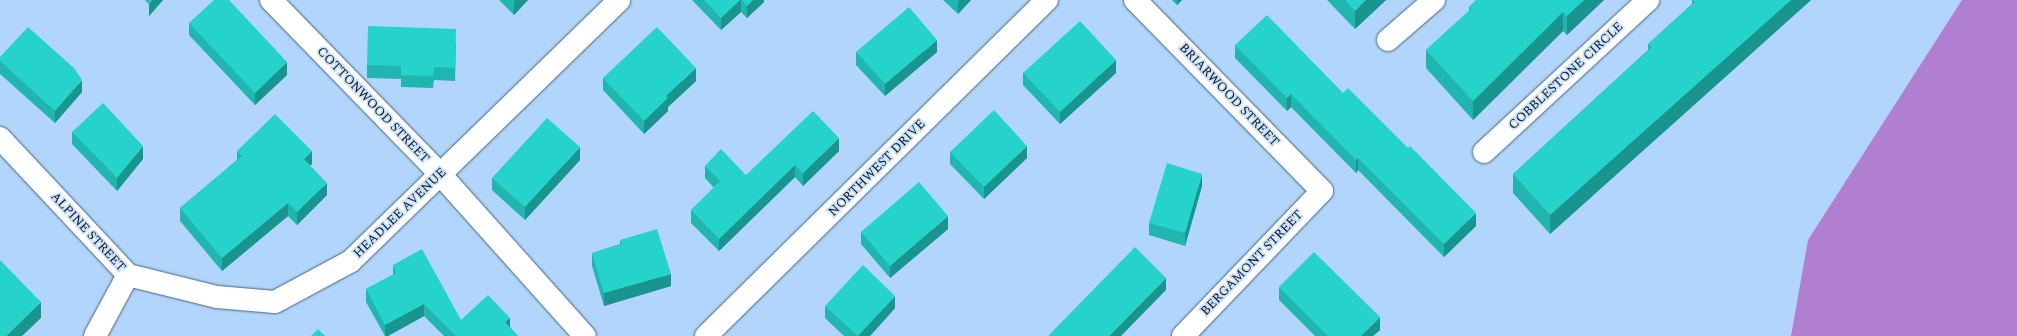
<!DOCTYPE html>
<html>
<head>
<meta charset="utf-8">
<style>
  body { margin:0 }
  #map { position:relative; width:2017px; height:336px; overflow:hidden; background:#b2d5fb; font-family:Spectral,serif }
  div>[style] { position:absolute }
  .forest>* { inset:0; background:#b07fd2 }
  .roads { filter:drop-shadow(0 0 1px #466586) drop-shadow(0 0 1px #466586) }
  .street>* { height:22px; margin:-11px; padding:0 11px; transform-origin:11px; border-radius:11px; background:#fff }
  .wall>* { inset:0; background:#20b5af }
  .shaded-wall>* { inset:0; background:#1a948e }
  .building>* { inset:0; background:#25d3cb }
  span { translate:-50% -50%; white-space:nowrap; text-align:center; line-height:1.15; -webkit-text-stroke:3.5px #cbe1f8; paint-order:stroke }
  .street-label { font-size:13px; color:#0c1926 }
</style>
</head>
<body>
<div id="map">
  <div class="forest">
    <i style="clip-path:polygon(1962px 0,2017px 0,2017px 336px,1791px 336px,1808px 240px)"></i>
  </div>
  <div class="roads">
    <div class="street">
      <i style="left:271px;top:0;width:243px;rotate:45.8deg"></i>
      <i style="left:440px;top:174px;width:217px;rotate:48.2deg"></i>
      <i style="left:1135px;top:0;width:267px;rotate:45.6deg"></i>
      <i style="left:1322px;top:191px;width:201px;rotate:133.8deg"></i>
      <i style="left:1388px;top:40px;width:61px;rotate:-41deg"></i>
      <i style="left:0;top:138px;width:187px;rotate:46.9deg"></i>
      <i style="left:1484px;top:152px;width:224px;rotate:-42.8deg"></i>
      <i style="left:128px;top:275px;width:92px;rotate:13.9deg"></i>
      <i style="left:217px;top:297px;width:58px;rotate:4.9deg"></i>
      <i style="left:275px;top:302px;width:86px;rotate:-28.3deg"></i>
      <i style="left:351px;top:261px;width:374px;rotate:-44.2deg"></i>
      <i style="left:95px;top:336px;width:69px;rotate:-61.6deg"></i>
      <i style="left:706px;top:336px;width:479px;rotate:-44.6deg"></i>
    </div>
  </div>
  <div class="wall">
    <i style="clip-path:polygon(145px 0,163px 0,149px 16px,149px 4px)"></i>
    <i style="clip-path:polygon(499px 0,528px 0,514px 15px)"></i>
    <i style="clip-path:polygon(692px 0,764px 0,764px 2px,747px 18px,741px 12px,721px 30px)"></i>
    <i style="clip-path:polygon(943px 0,971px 0,958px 14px)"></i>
    <i style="clip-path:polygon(1172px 0,1182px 0,1177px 5px)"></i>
    <i style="clip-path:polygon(1327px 0,1386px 0,1355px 29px)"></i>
    <i style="clip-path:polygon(1476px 0,1604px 0,1567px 35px,1563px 31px,1473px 120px,1426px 68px,1426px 50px,1469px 11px,1469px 7px)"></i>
    <i style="clip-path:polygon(1692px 0,1811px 0,1550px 234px,1513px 193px,1513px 174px,1648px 50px,1648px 44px,1692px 4px)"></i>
    <i style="clip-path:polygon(189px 23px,287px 75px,255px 105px,189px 35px)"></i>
    <i style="clip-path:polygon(456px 42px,455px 81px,434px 80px,433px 88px,401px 87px,401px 79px,367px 78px,367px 65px)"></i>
    <i style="clip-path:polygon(1235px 45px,1476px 226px,1444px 257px,1358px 170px,1356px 173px,1291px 107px,1287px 111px,1235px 58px)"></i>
    <i style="clip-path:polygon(856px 52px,937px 52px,885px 96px,856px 65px)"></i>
    <i style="clip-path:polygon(0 57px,82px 92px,55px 123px,0 74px)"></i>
    <i style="clip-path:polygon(1023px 73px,1116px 73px,1060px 124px,1023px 85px)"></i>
    <i style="clip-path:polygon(603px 78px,696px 81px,668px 107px,668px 111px,644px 134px,603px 90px)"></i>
    <i style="clip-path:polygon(72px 132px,143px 159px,117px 191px,72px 144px)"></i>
    <i style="clip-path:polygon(237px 151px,312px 164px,310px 165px,327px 195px,297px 225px,288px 216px,222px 271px,180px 221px,180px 208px,237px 160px)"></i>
    <i style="clip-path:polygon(839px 151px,803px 186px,795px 177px,719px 251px,691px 223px,691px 210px,714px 188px,705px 178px,705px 166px,746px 175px)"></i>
    <i style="clip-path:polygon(950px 152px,1027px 158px,984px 199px,950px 164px)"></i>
    <i style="clip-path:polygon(580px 160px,525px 220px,492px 190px,492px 178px)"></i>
    <i style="clip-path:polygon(1202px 186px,1185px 246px,1149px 235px,1149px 223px)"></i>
    <i style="clip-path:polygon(948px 229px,890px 278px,861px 244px,861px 232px)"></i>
    <i style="clip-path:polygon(620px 240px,671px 286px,604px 306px,592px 266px,592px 253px,620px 244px)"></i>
    <i style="clip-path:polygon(393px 265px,461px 320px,510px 327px,518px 336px,444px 336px,424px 316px,388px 336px,385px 336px,366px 302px,366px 289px,393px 275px)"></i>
    <i style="clip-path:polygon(1279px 287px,1380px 330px,1373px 336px,1315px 336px,1279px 300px)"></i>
    <i style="clip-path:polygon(825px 306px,895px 308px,870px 336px,844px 336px,825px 318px)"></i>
  </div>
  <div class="shaded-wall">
    <i style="clip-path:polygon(152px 0,163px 0,149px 16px,149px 4px)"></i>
    <i style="clip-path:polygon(516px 0,528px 0,514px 15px,514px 2px)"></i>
    <i style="clip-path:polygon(740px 0,741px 0,741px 12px,721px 30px,721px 18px)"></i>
    <i style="clip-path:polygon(753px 0,764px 0,764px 2px,747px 18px,747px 6px)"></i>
    <i style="clip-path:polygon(960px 0,971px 0,958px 14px,958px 2px)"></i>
    <i style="clip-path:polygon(1177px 0,1182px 0,1177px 5px)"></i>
    <i style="clip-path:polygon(1366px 0,1386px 0,1355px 29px,1355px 11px)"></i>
    <i style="clip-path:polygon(1584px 0,1604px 0,1567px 35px,1567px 16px)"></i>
    <i style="clip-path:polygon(1791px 0,1811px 0,1550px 234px,1550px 215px)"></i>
    <i style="clip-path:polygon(1563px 12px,1563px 31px,1473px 120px,1473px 101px)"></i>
    <i style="clip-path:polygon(937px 40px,937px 52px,885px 96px,885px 84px)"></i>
    <i style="clip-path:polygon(1116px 60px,1116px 73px,1060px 124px,1060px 112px)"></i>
    <i style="clip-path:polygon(287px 62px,287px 75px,255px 105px,255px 93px)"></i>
    <i style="clip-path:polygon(696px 68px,696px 81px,668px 107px,668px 111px,644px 134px,644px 121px,666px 96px)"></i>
    <i style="clip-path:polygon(82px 80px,82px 92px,55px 123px,55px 111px)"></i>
    <i style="clip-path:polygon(1291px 94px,1291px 107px,1287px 111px,1287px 98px)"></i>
    <i style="clip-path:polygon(839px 138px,839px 151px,803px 186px,803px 173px)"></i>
    <i style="clip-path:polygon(143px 146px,143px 159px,117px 191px,117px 178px)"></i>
    <i style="clip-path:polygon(1027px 146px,1027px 158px,984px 199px,984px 187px)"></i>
    <i style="clip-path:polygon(580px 147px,580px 160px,525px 220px,525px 207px)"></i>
    <i style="clip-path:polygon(312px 151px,312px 164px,304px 171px,304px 159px)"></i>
    <i style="clip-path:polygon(1358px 158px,1358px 170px,1356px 173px,1356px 160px)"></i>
    <i style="clip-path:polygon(795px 165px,795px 177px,719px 251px,719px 239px)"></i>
    <i style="clip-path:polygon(1202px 174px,1202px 186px,1185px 246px,1185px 233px)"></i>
    <i style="clip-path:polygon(327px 183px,327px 195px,297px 225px,297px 212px)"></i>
    <i style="clip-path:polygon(288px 203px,288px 216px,222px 271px,222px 258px)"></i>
    <i style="clip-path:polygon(1476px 213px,1476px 226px,1444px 257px,1444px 244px)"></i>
    <i style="clip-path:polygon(948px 216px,948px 229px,890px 278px,890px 266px)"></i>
    <i style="clip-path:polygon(671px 274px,671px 286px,604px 306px,604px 293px)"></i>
    <i style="clip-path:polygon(1166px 278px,1166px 290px,1121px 336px,1109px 336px)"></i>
    <i style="clip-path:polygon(895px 296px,895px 308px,870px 336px,858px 336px)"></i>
    <i style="clip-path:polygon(41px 302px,41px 318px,22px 336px,6px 336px)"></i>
    <i style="clip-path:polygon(424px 304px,424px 316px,388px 336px,385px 336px,385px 325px)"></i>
    <i style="clip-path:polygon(1380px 317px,1380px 330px,1373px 336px,1361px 336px)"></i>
    <i style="clip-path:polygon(510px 318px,510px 331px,505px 322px)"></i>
  </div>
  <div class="building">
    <i style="clip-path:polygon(149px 0,152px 0,149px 4px)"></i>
    <i style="clip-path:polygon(214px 0,229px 0,287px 62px,255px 93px,189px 23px)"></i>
    <i style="clip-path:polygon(704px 0,740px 0,721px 18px)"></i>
    <i style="clip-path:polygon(742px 0,753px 0,747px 6px)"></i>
    <i style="clip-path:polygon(1345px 0,1366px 0,1355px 11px)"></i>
    <i style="clip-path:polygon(1476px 0,1584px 0,1567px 16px,1563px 12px,1473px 101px,1426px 50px,1471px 9px,1469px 7px)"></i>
    <i style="clip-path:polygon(1693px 0,1791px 0,1550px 215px,1513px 174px,1652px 47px,1648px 44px,1695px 2px)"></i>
    <i style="clip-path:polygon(909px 7px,937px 40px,885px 84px,856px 52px)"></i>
    <i style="clip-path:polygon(1267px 15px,1343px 93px,1348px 88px,1408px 148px,1410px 146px,1476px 213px,1444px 244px,1358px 158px,1356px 160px,1291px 94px,1287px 98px,1235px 45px)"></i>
    <i style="clip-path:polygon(1080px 21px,1116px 60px,1060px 112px,1023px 73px)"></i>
    <i style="clip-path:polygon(368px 26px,456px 29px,455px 68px,434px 67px,433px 76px,401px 75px,401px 66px,367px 65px)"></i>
    <i style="clip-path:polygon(28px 27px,74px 68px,82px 80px,55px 111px,0 61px,0 57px)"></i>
    <i style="clip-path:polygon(657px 27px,696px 68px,666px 96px,668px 98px,644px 121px,603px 78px)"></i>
    <i style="clip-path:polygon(103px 103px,143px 146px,117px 178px,72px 132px)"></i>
    <i style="clip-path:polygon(994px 110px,1027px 146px,984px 187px,950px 152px)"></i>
    <i style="clip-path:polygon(813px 111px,839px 138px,803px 173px,795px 165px,719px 239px,691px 210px,720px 181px,705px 166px,721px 149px,746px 175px)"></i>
    <i style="clip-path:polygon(275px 114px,312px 151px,304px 159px,327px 183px,297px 212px,288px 203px,222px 258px,180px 208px,242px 156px,237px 151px)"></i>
    <i style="clip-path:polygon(547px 118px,580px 147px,525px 207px,492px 178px)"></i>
    <i style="clip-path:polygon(1167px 163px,1202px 174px,1185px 233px,1149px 223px)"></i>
    <i style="clip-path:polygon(919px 182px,948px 216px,890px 266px,861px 232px)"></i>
    <i style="clip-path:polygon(657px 229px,671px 274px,604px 293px,592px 253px,622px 244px,620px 240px)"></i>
    <i style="clip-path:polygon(1135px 247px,1166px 278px,1109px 336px,1048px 336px)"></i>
    <i style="clip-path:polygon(422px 249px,461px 320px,488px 295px,510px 318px,505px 322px,518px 336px,456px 336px,424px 304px,385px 325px,366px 289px,396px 273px,393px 265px)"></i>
    <i style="clip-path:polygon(1314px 252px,1380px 317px,1361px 336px,1328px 336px,1279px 287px)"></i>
    <i style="clip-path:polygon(0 260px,41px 302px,6px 336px,0 336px)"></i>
    <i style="clip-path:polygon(863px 265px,895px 296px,858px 336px,825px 306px)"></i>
    <i style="clip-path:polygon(318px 329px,325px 336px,311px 336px)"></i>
  </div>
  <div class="street-label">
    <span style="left:1566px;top:76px;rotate:-43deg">COBBLESTONE CIRCLE</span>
    <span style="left:1229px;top:95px;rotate:46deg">BRIARWOOD STREET</span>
    <span style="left:373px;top:105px;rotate:46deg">COTTONWOOD STREET</span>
    <span style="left:877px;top:168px;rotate:-45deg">NORTHWEST DRIVE</span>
    <span style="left:400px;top:213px;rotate:-44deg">HEADLEE AVENUE</span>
    <span style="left:88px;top:232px;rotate:47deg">ALPINE STREET</span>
    <span style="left:1252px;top:263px;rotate:-46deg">BERGAMONT STREET</span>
  </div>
</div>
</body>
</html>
